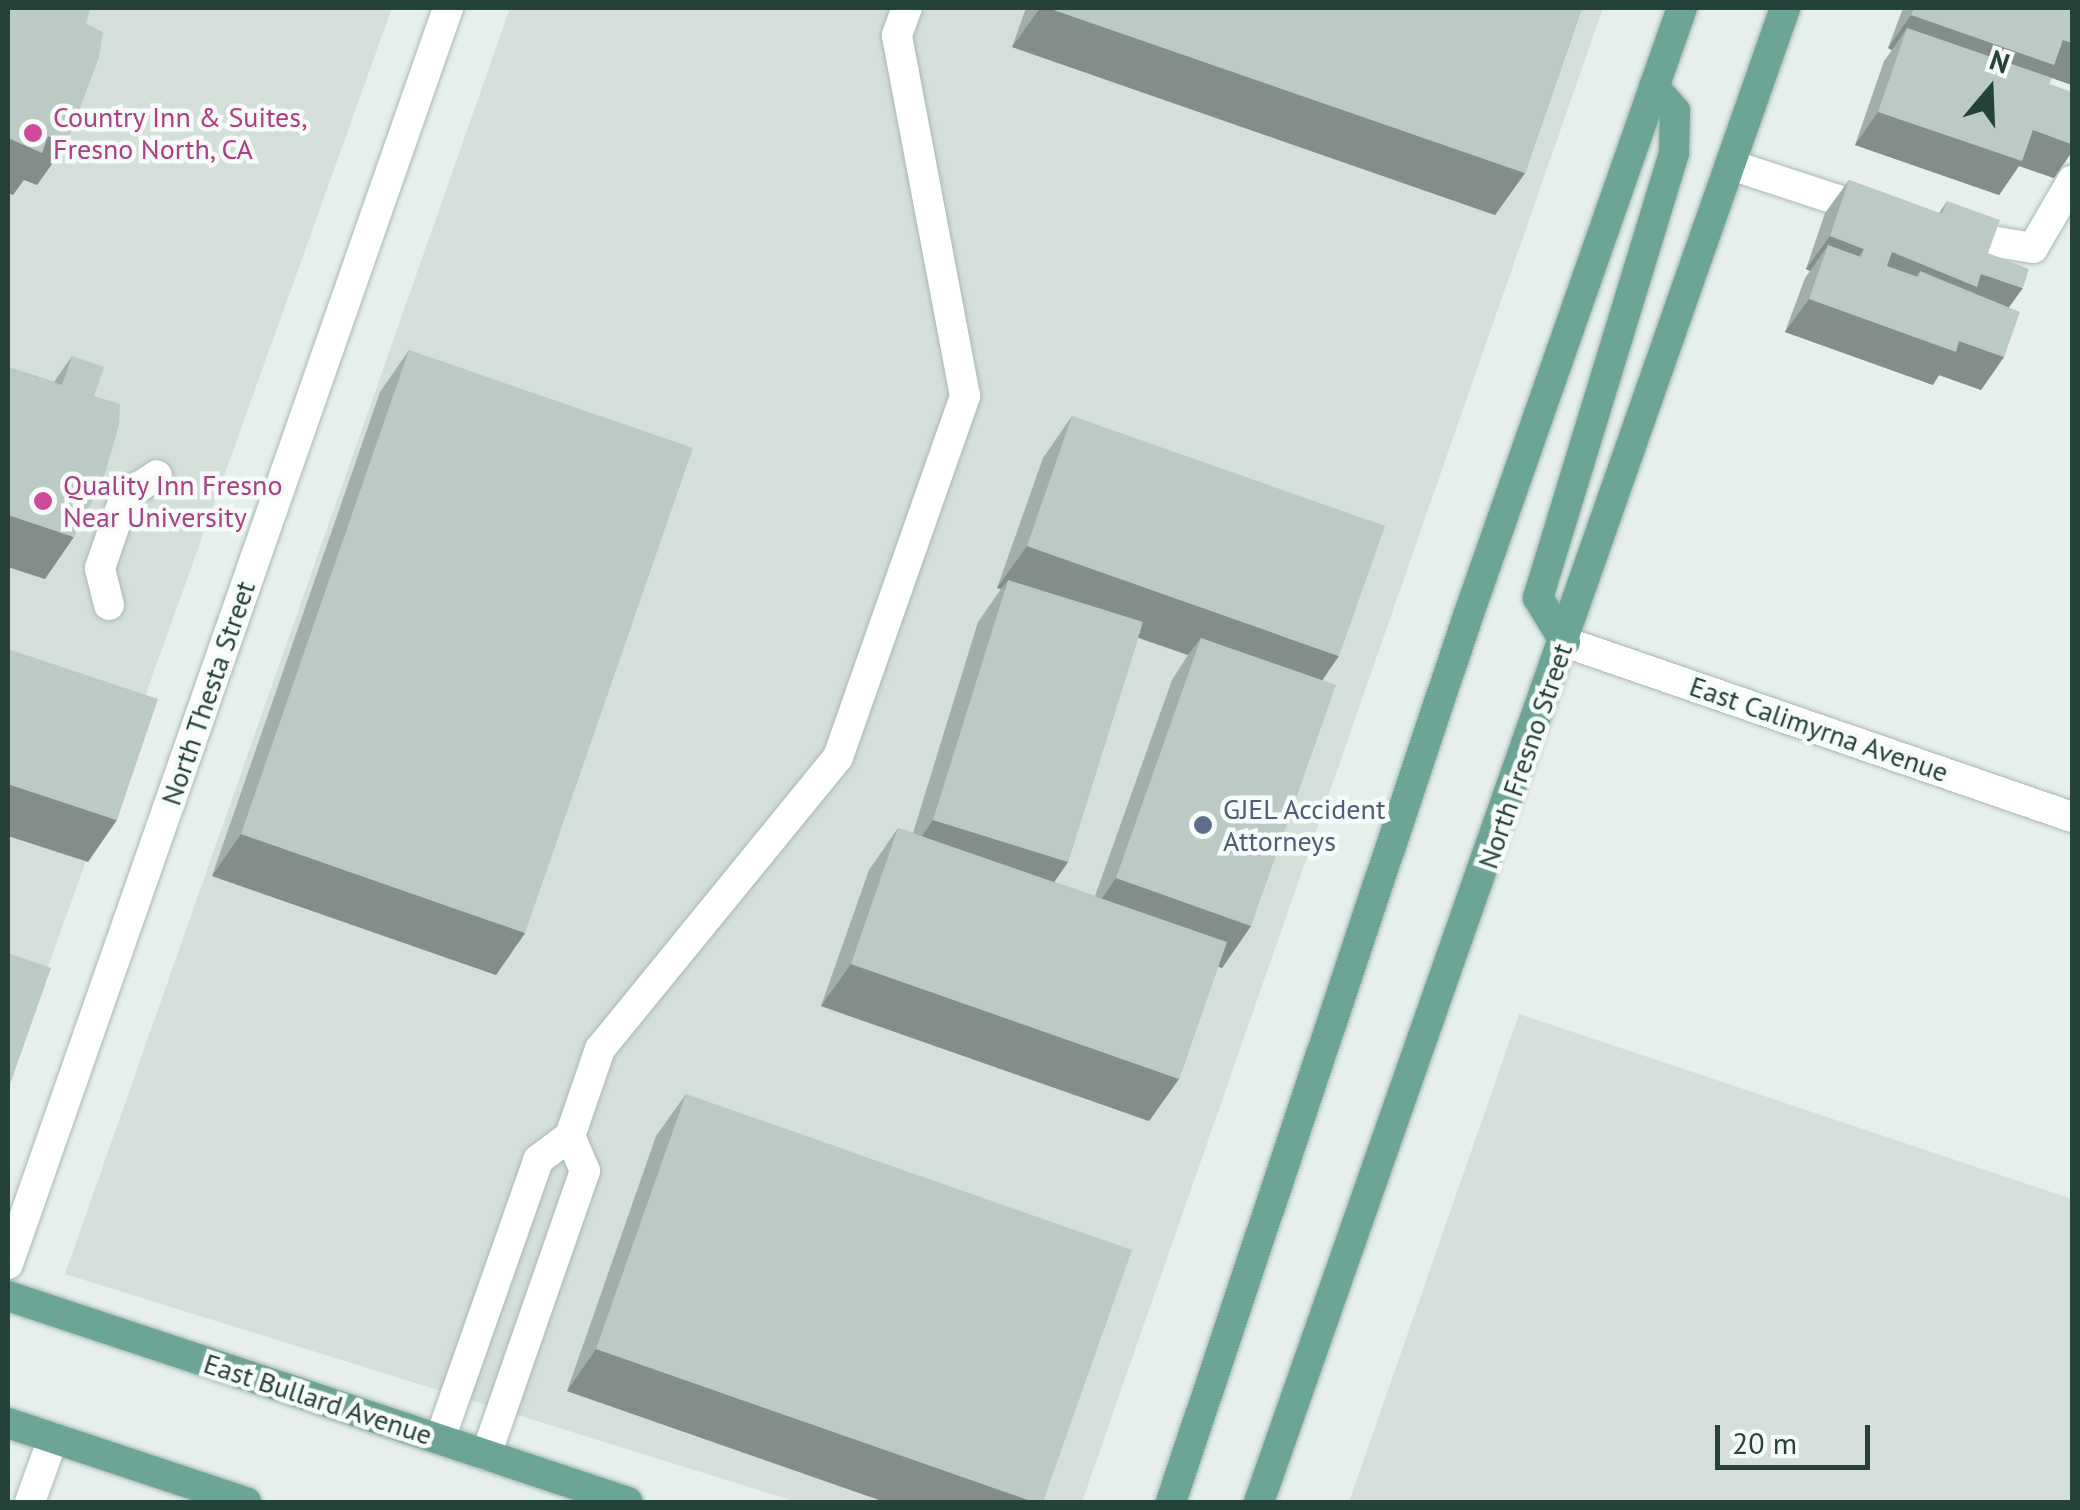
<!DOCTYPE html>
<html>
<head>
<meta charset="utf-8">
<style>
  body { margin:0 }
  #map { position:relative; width:2080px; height:1510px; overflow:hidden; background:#e6efeb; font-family:"PT Sans",sans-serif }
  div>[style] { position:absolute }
  .built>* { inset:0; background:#d4dfda }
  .roads { filter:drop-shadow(0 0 2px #a8b8b2) drop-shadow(0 0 2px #a8b8b2) }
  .minor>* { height:30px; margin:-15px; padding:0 15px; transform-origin:15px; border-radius:15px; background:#fff }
  .major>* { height:30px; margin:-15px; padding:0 15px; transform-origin:15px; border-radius:15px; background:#6aa596 }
  .wall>* { inset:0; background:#a1aea9 }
  .shaded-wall>* { inset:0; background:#838d89 }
  .building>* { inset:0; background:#bbcac4 }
  .dots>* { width:28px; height:28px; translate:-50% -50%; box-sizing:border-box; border:5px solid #f7fbf9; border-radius:50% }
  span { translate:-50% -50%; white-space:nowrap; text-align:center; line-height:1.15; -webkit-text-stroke:9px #f7fbf9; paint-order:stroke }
  .hotel-label { font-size:28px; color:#b23c85 }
  .left { translate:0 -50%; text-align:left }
  .street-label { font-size:28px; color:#24423a }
  .service-label { font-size:28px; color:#4e5e75 }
  .frame { position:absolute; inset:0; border:10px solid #24423a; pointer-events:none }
  .north { position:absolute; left:1940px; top:40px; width:100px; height:100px; -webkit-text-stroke:8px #f7fbf9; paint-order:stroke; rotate:19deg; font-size:28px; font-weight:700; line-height:40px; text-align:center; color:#24423a }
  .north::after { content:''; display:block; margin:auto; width:35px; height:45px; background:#24423a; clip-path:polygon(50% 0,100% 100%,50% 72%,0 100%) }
  .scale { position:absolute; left:1715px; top:1425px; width:155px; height:45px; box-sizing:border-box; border:5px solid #24423a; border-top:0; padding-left:12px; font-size:30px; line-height:35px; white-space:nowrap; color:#24423a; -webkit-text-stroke:8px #f7fbf9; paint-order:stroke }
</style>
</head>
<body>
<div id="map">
  <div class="built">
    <i style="clip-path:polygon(8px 8px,392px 8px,8px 1078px)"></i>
    <i style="clip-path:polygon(510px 8px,1603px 8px,1082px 1502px,797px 1502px,65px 1274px)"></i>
    <i style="clip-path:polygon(1519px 1014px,2072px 1199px,2072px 1502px,1349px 1502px)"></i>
  </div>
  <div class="roads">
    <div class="minor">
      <i style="left:1731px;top:165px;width:148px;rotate:18.1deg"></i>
      <i style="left:1955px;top:235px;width:79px;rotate:9.5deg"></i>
      <i style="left:2033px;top:248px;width:78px;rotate:-59.8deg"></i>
      <i style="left:109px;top:605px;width:38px;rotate:-104deg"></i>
      <i style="left:100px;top:568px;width:76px;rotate:-70.9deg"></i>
      <i style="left:125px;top:496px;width:38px;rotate:-33deg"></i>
      <i style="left:1565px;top:642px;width:536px;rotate:19.04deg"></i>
      <i style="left:8px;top:1264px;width:1331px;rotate:-70.69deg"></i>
      <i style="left:440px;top:1439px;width:296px;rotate:-70.6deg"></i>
      <i style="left:538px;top:1160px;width:40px;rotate:-37deg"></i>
      <i style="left:570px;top:1136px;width:92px;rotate:-71deg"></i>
      <i style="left:600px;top:1049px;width:377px;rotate:-50.8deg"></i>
      <i style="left:838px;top:757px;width:383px;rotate:-70.6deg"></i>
      <i style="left:965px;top:396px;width:367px;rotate:-100.7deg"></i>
      <i style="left:897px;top:35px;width:29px;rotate:-70deg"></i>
      <i style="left:486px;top:1455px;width:301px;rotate:-70.8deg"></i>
      <i style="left:585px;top:1171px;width:38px;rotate:-113deg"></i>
      <i style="left:30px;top:1502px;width:68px;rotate:-70.2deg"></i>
    </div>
    <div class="major">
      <i style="left:1565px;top:642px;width:52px;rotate:-121.5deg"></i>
      <i style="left:1538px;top:598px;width:465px;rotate:-73deg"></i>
      <i style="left:1674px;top:153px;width:42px;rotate:-88.6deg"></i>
      <i style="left:1675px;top:111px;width:32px;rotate:-131deg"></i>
      <i style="left:8px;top:1296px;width:653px;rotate:18.38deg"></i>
      <i style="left:8px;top:1423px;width:251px;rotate:18.4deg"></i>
      <i style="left:1171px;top:1502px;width:934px;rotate:-71.47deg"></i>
      <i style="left:1468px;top:616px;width:645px;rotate:-70.61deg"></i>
      <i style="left:1259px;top:1502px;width:1584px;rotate:-70.6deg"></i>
    </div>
  </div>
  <div class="wall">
    <i style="clip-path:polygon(1026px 8px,1582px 8px,1525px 173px,1495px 215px,1012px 47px)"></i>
    <i style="clip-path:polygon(1903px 8px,2072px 8px,2072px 85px,2047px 76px,2049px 84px,2054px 178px,2019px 166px,1999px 195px,1855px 145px,1884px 61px,1892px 50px,1888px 48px)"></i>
    <i style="clip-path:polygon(1849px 180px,1939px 213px,1947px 201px,1988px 253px,2009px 308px,2004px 357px,1981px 390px,1939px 375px,1933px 385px,1785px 332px,1805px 278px,1810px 271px,1806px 269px,1825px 213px)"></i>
    <i style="clip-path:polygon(409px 350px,525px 933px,496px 975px,212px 876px,380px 392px)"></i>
    <i style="clip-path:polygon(72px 356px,94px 396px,45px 579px,8px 567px,8px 367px,54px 382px)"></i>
    <i style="clip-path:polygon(evenodd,1072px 416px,1322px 680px,1251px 926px,1222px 968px,1218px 966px,1179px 1079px,1149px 1121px,821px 1006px,869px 870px,898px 828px,913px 833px,978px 622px,1001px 589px,997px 588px,1043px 458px,1072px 416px,1138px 638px,1188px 655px,1172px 680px,1095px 896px,1054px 882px,1068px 862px,1138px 638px)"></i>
    <i style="clip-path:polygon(686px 1094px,1043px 1502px,885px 1502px,567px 1391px,656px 1136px)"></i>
  </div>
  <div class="shaded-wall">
    <i style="clip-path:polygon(1040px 8px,1048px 8px,1525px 173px,1495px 215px,1012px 47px)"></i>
    <i style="clip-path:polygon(1911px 15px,2063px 40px,2072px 43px,2072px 85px,1907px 28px,1892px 50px,1888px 48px)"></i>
    <i style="clip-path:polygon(1878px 112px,2033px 130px,2072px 144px,2072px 152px,2054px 178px,2019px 166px,1999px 195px,1855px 145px)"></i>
    <i style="clip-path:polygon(48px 136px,67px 143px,37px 185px,24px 180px,13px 195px,8px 193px,8px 138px)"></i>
    <i style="clip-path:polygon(1830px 236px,1864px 249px,1840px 282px,1828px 245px,1810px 271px,1806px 269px)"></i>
    <i style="clip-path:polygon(1892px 252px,1981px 274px,2023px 288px,1999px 321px,1918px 277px,1920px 271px,1901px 298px,1868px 285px)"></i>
    <i style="clip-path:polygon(1809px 299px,1959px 341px,2004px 357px,1981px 390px,1939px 375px,1933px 385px,1785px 332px)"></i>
    <i style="clip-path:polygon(8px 515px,74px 537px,45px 579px,8px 567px)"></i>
    <i style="clip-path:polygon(1027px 546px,1339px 656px,1310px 698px,1201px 638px,1188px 655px,1004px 590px,1008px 580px,1001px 589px,997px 588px)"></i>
    <i style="clip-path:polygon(8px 784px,117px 820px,88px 862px,8px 836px)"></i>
    <i style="clip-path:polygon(933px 820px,1068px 862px,1039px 904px,904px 862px)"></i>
    <i style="clip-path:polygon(241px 834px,525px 933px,496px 975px,212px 876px)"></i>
    <i style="clip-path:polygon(1116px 878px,1251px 926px,1222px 968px,1087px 920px)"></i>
    <i style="clip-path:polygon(851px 964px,1179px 1079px,1149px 1121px,821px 1006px)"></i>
    <i style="clip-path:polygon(596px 1349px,1034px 1502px,885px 1502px,567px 1391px)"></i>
  </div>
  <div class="building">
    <i style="clip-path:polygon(8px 8px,90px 8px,86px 24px,103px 32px,99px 57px,67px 143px,48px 136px,42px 153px,8px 138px)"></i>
    <i style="clip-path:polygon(1048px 8px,1582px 8px,1525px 173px)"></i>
    <i style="clip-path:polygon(1914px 8px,2072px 8px,2072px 43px,2063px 40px,2054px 65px,1911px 15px)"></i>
    <i style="clip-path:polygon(1907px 28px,2052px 78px,2049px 84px,2072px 92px,2072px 144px,2033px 130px,2022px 161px,1878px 112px)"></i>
    <i style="clip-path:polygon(1849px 180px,1942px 214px,1947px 201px,2000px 220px,1988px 253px,2029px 269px,2023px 288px,1981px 274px,1977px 287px,1892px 252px,1887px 266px,1918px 277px,1920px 271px,2020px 312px,2004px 357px,1959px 341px,1956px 352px,1809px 299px,1828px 245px,1861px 257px,1864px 249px,1830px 236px)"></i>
    <i style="clip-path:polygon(409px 350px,693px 448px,525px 933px,241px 834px)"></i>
    <i style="clip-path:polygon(72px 356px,104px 367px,94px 396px,120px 404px,119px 425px,103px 480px,74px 537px,8px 515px,8px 367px,62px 385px)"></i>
    <i style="clip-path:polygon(1072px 416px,1385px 526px,1339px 656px,1027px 546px)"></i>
    <i style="clip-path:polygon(1008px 580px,1143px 622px,1068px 862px,933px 820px)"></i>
    <i style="clip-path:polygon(1201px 638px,1336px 685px,1251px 926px,1116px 878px)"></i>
    <i style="clip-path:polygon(8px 649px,158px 699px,117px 820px,8px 784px)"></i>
    <i style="clip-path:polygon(898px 828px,1227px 942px,1179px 1079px,851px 964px)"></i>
    <i style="clip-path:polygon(8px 953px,51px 968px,8px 1090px)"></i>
    <i style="clip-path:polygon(686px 1094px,1132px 1250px,1043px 1502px,1034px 1502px,596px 1349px)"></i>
  </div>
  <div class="dots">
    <i style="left:33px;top:133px;background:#d1479c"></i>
    <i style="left:43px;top:501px;background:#d1479c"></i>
    <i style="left:1203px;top:825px;background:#5c6f8a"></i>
  </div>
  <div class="hotel-label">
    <span class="left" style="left:53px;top:133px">Country Inn &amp; Suites,<br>Fresno North, CA</span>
    <span class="left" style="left:63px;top:501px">Quality Inn Fresno<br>Near University</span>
  </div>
  <div class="street-label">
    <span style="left:208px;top:693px;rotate:-71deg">North Thesta Street</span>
    <span style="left:1819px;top:729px;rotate:19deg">East Calimyrna Avenue</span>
    <span style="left:1525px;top:756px;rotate:-71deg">North Fresno Street</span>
    <span style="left:318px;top:1399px;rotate:18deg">East Bullard Avenue</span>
  </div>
  <div class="service-label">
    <span class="left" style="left:1223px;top:825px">GJEL Accident<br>Attorneys</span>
  </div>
  <div class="frame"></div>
  <div class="north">N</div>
  <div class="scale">20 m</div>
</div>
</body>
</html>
